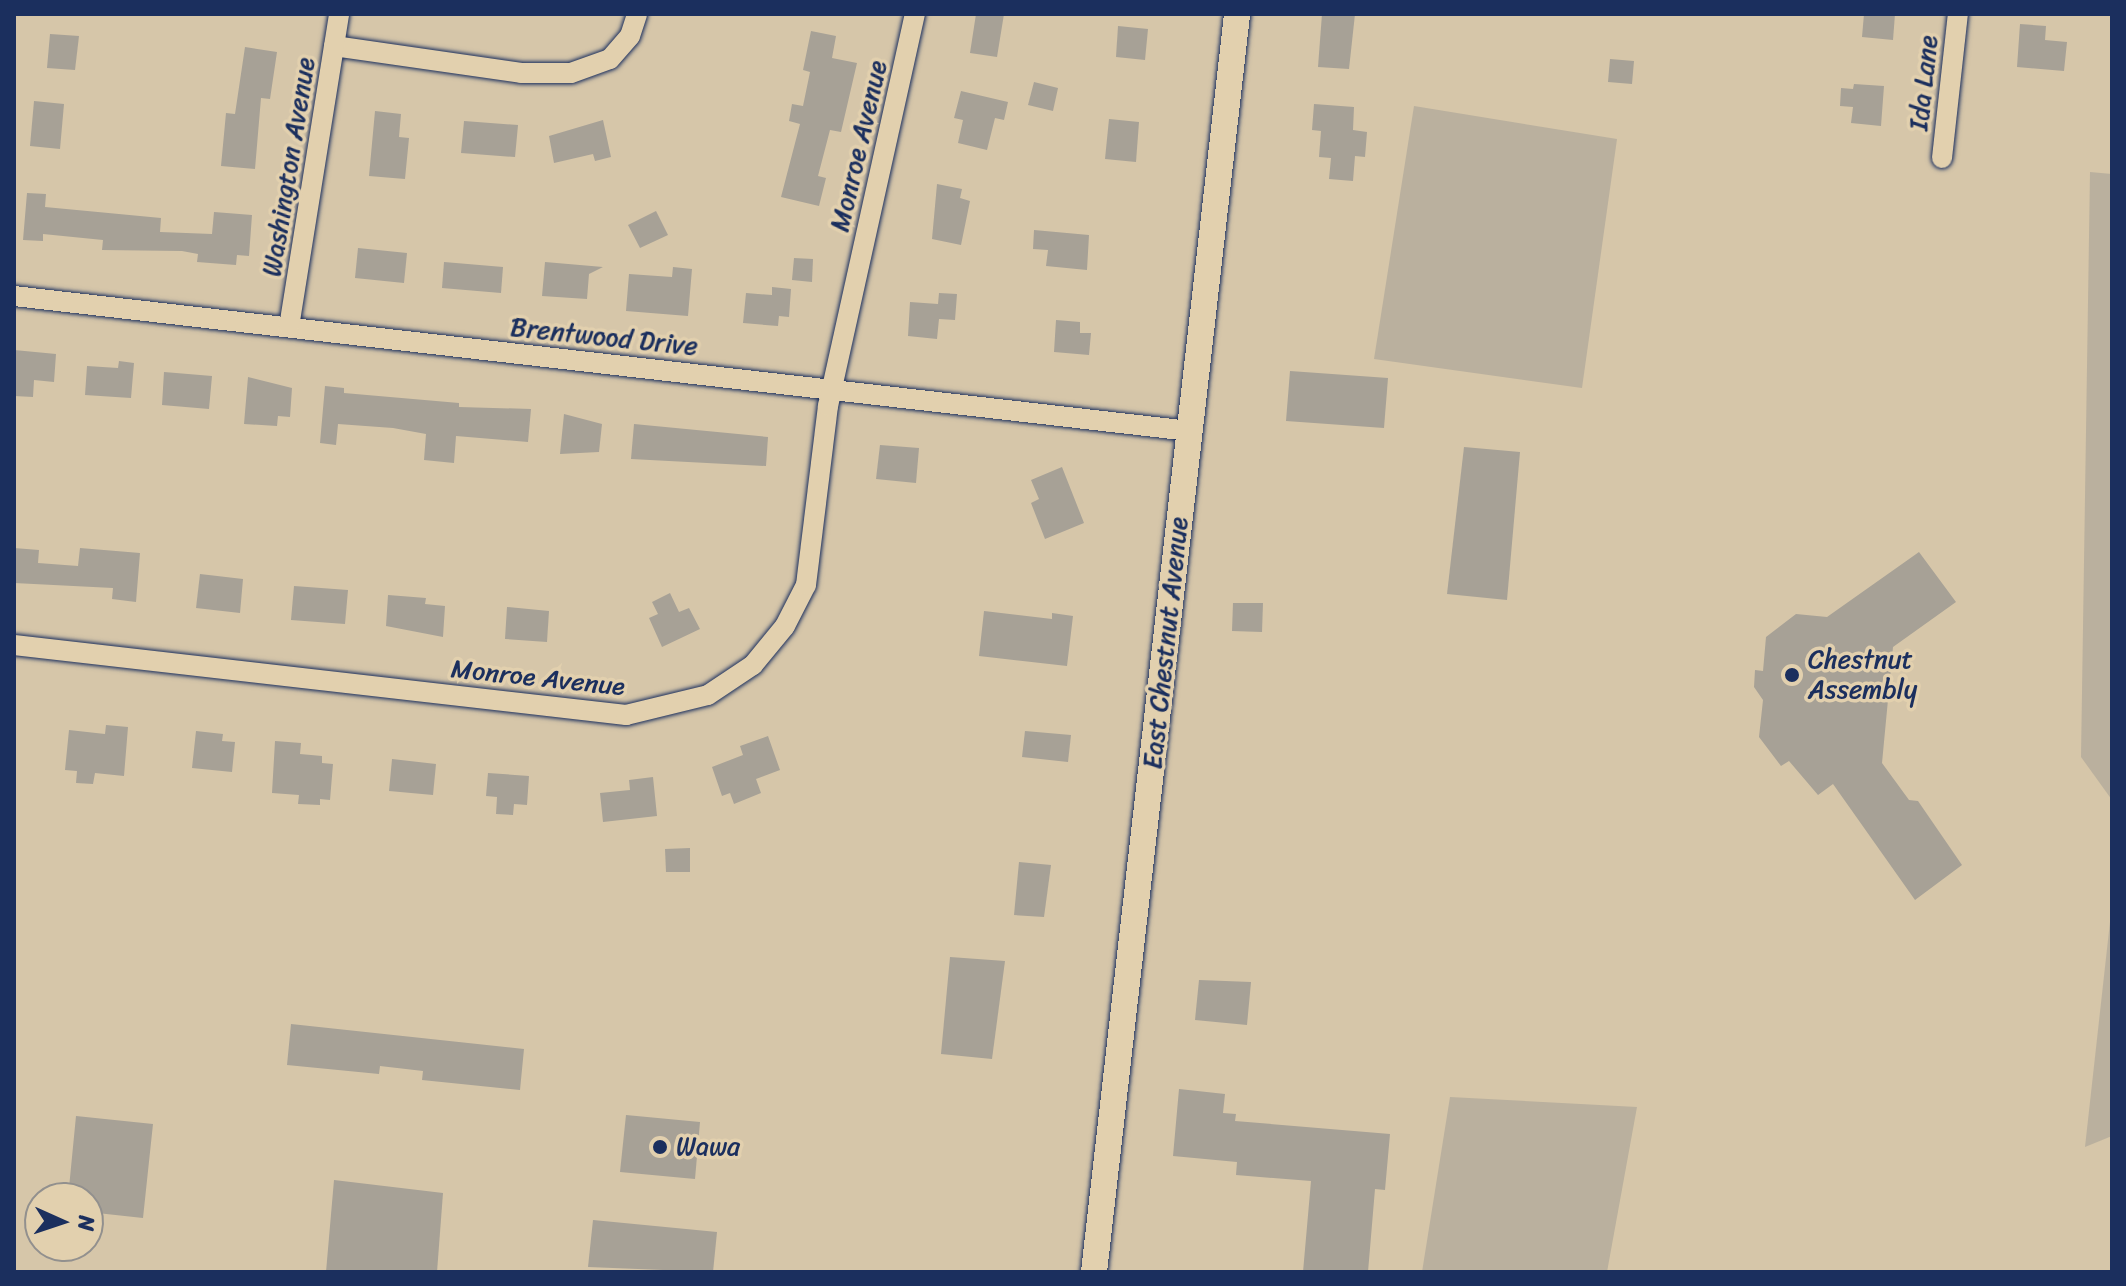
<!DOCTYPE html>
<style>
body{margin:0}
#map{position:relative;width:2126px;height:1286px;overflow:hidden;background:#d6c6a9;font-family:Sriracha,sans-serif}
div>[style]{position:absolute}
.green>*{inset:0;background:#bab09e}
.building>*{inset:0;background:#a7a196}
.roads{filter:drop-shadow(0 0 2px #1b2f5e) drop-shadow(0 0 2px #1b2f5e)}
.minor>*{height:20px;margin:-10px;padding:0 10px;transform-origin:10px;border-radius:10px;background:#e2d0ae}
.tertiary>*{height:26px;margin:-13px;padding:0 13px;transform-origin:13px;border-radius:13px;background:#e2d0ae}
.dots>*{width:22px;height:22px;translate:-50% -50%;box-sizing:border-box;border:4px solid #e2d0ae;border-radius:50%}
span{translate:-50% -50%;white-space:nowrap;text-align:center;line-height:1.15;-webkit-text-stroke:7px #e2d0ae;paint-order:stroke}
.street-label{font-size:26px;color:#1b2f5e}
.poi-label{font-size:26px;color:#1b2f5e}
.left{translate:0 -50%;text-align:left}
.frame{position:absolute;inset:0;border:16px solid #1b2f5e;pointer-events:none}
.north{position:absolute;left:24px;top:1182px;width:80px;height:80px;box-sizing:border-box;background:#e2d0ae;border:2px solid #92908e;border-radius:50%;rotate:93deg;font-size:22px;font-weight:700;line-height:32px;text-align:center;color:#1b2f5e}
.north::after{content:'';display:block;margin:auto;width:28px;height:36px;background:#1b2f5e;clip-path:polygon(50% 0,100% 100%,50% 72%,0 100%)}
</style>
<div id="map">
<div class="green">
<div style="clip-path:polygon(1414px 106px,1617px 139px,1582px 388px,1374px 359px)"></div>
<div style="clip-path:polygon(2090px 172px,2112px 174px,2112px 800px,2081px 757px)"></div>
<div style="clip-path:polygon(2112px 904px,2112px 1136px,2085px 1147px)"></div>
<div style="clip-path:polygon(1450px 1097px,1637px 1107px,1607px 1272px,1422px 1272px)"></div>
</div>
<div class="building">
<div style="clip-path:polygon(976px 14px,1004px 14px,997px 57px,970px 53px)"></div>
<div style="clip-path:polygon(1322px 14px,1355px 14px,1349px 69px,1318px 67px)"></div>
<div style="clip-path:polygon(1864px 14px,1895px 14px,1893px 40px,1862px 37px)"></div>
<div style="clip-path:polygon(2020px 24px,2046px 26px,2045px 40px,2067px 42px,2064px 71px,2017px 67px)"></div>
<div style="clip-path:polygon(1118px 26px,1148px 29px,1145px 60px,1116px 57px)"></div>
<div style="clip-path:polygon(811px 31px,836px 36px,832px 58px,857px 63px,841px 132px,830px 130px,818px 176px,826px 178px,819px 206px,781px 197px,800px 124px,789px 121px,792px 104px,803px 106px,810px 72px,803px 70px)"></div>
<div style="clip-path:polygon(50px 34px,79px 36px,75px 70px,47px 68px)"></div>
<div style="clip-path:polygon(245px 47px,277px 52px,270px 99px,261px 98px,255px 169px,221px 166px,226px 113px,235px 114px)"></div>
<div style="clip-path:polygon(1610px 59px,1634px 61px,1632px 84px,1608px 82px)"></div>
<div style="clip-path:polygon(1034px 82px,1058px 88px,1053px 111px,1028px 105px)"></div>
<div style="clip-path:polygon(1854px 84px,1884px 86px,1881px 126px,1851px 123px,1853px 107px,1840px 106px,1841px 88px,1853px 89px)"></div>
<div style="clip-path:polygon(961px 91px,1008px 102px,1004px 120px,995px 118px,987px 150px,958px 143px,963px 120px,954px 118px)"></div>
<div style="clip-path:polygon(34px 101px,64px 104px,60px 149px,30px 146px)"></div>
<div style="clip-path:polygon(1314px 104px,1354px 107px,1353px 130px,1367px 132px,1365px 157px,1355px 156px,1353px 181px,1329px 179px,1331px 158px,1319px 157px,1321px 131px,1312px 130px)"></div>
<div style="clip-path:polygon(375px 111px,401px 114px,399px 137px,409px 138px,405px 179px,369px 176px)"></div>
<div style="clip-path:polygon(1109px 119px,1139px 122px,1136px 162px,1105px 159px)"></div>
<div style="clip-path:polygon(603px 120px,611px 157px,595px 161px,593px 154px,554px 163px,549px 136px)"></div>
<div style="clip-path:polygon(464px 121px,518px 125px,515px 157px,461px 153px)"></div>
<div style="clip-path:polygon(937px 184px,962px 189px,960px 198px,970px 201px,961px 245px,932px 239px)"></div>
<div style="clip-path:polygon(27px 193px,46px 194px,45px 207px,161px 218px,160px 232px,212px 234px,214px 212px,252px 215px,249px 256px,237px 255px,236px 265px,197px 262px,198px 254px,182px 251px,102px 250px,103px 240px,43px 234px,43px 241px,23px 240px)"></div>
<div style="clip-path:polygon(656px 211px,668px 235px,640px 248px,628px 225px)"></div>
<div style="clip-path:polygon(1034px 230px,1089px 235px,1087px 270px,1046px 266px,1048px 250px,1033px 249px)"></div>
<div style="clip-path:polygon(358px 248px,407px 253px,404px 283px,355px 278px)"></div>
<div style="clip-path:polygon(794px 258px,813px 259px,812px 282px,792px 280px)"></div>
<div style="clip-path:polygon(444px 262px,503px 267px,501px 293px,442px 288px)"></div>
<div style="clip-path:polygon(545px 262px,603px 267px,589px 274px,587px 299px,542px 296px)"></div>
<div style="clip-path:polygon(673px 267px,692px 269px,688px 316px,626px 311px,629px 274px,672px 277px)"></div>
<div style="clip-path:polygon(772px 287px,791px 289px,789px 317px,779px 316px,778px 326px,743px 323px,746px 293px,772px 295px)"></div>
<div style="clip-path:polygon(939px 293px,957px 294px,955px 320px,939px 319px,937px 339px,908px 336px,910px 302px,938px 304px)"></div>
<div style="clip-path:polygon(1056px 320px,1080px 322px,1080px 333px,1091px 333px,1089px 355px,1054px 352px)"></div>
<div style="clip-path:polygon(14px 350px,56px 354px,54px 382px,34px 380px,33px 397px,14px 396px)"></div>
<div style="clip-path:polygon(119px 361px,134px 363px,131px 398px,85px 395px,87px 366px,118px 368px)"></div>
<div style="clip-path:polygon(1290px 371px,1388px 378px,1384px 428px,1286px 421px)"></div>
<div style="clip-path:polygon(164px 372px,212px 376px,209px 409px,162px 405px)"></div>
<div style="clip-path:polygon(248px 377px,292px 388px,290px 417px,278px 416px,277px 426px,244px 424px)"></div>
<div style="clip-path:polygon(325px 386px,344px 388px,344px 393px,459px 403px,459px 407px,531px 409px,528px 442px,456px 436px,454px 463px,424px 460px,426px 434px,393px 428px,338px 424px,336px 445px,320px 443px)"></div>
<div style="clip-path:polygon(564px 414px,602px 424px,599px 452px,560px 454px)"></div>
<div style="clip-path:polygon(634px 424px,768px 437px,766px 466px,631px 459px)"></div>
<div style="clip-path:polygon(880px 445px,919px 448px,916px 483px,876px 479px)"></div>
<div style="clip-path:polygon(1464px 447px,1520px 452px,1507px 600px,1447px 594px)"></div>
<div style="clip-path:polygon(1062px 467px,1084px 523px,1045px 539px,1031px 503px,1039px 499px,1031px 480px)"></div>
<div style="clip-path:polygon(14px 548px,39px 550px,38px 563px,78px 566px,80px 548px,140px 553px,136px 602px,112px 599px,113px 588px,14px 583px)"></div>
<div style="clip-path:polygon(1919px 552px,1956px 602px,1893px 647px,1882px 763px,1909px 800px,1918px 801px,1962px 865px,1915px 900px,1833px 784px,1818px 795px,1789px 761px,1781px 766px,1759px 737px,1763px 700px,1754px 687px,1755px 670px,1763px 671px,1766px 637px,1796px 614px,1827px 617px)"></div>
<div style="clip-path:polygon(200px 574px,243px 579px,240px 613px,196px 608px)"></div>
<div style="clip-path:polygon(294px 586px,348px 590px,345px 624px,291px 620px)"></div>
<div style="clip-path:polygon(670px 593px,679px 612px,689px 608px,700px 629px,662px 647px,649px 618px,658px 614px,652px 602px)"></div>
<div style="clip-path:polygon(388px 595px,426px 598px,425px 604px,445px 606px,443px 637px,386px 626px)"></div>
<div style="clip-path:polygon(1233px 603px,1263px 603px,1262px 632px,1232px 631px)"></div>
<div style="clip-path:polygon(507px 607px,549px 611px,547px 642px,505px 639px)"></div>
<div style="clip-path:polygon(984px 611px,1052px 619px,1052px 613px,1073px 616px,1067px 666px,979px 656px)"></div>
<div style="clip-path:polygon(106px 725px,128px 727px,124px 776px,95px 773px,93px 784px,76px 783px,77px 771px,65px 770px,69px 730px,105px 734px)"></div>
<div style="clip-path:polygon(196px 731px,223px 734px,222px 741px,235px 742px,232px 772px,192px 768px)"></div>
<div style="clip-path:polygon(1025px 731px,1071px 735px,1068px 762px,1022px 757px)"></div>
<div style="clip-path:polygon(768px 736px,780px 770px,756px 779px,761px 793px,734px 804px,730px 793px,722px 796px,712px 767px,743px 755px,740px 746px)"></div>
<div style="clip-path:polygon(275px 741px,301px 743px,300px 754px,322px 756px,322px 763px,333px 764px,330px 800px,320px 799px,320px 805px,298px 804px,299px 795px,272px 793px)"></div>
<div style="clip-path:polygon(392px 759px,436px 764px,433px 795px,389px 791px)"></div>
<div style="clip-path:polygon(488px 773px,529px 776px,527px 805px,514px 804px,513px 815px,496px 814px,497px 797px,486px 796px)"></div>
<div style="clip-path:polygon(653px 777px,657px 816px,603px 822px,600px 793px,630px 790px,629px 780px)"></div>
<div style="clip-path:polygon(690px 848px,690px 872px,666px 872px,665px 849px)"></div>
<div style="clip-path:polygon(1019px 862px,1051px 865px,1044px 917px,1014px 915px)"></div>
<div style="clip-path:polygon(950px 957px,1005px 961px,992px 1059px,941px 1054px)"></div>
<div style="clip-path:polygon(1199px 980px,1251px 982px,1247px 1025px,1195px 1020px)"></div>
<div style="clip-path:polygon(291px 1024px,524px 1049px,520px 1090px,422px 1080px,423px 1071px,380px 1066px,379px 1074px,287px 1065px)"></div>
<div style="clip-path:polygon(1179px 1089px,1225px 1094px,1223px 1113px,1236px 1114px,1235px 1121px,1390px 1134px,1385px 1190px,1375px 1189px,1368px 1272px,1303px 1272px,1311px 1181px,1236px 1175px,1237px 1162px,1173px 1156px)"></div>
<div style="clip-path:polygon(626px 1115px,700px 1122px,695px 1179px,620px 1172px)"></div>
<div style="clip-path:polygon(76px 1116px,153px 1124px,143px 1218px,88px 1212px,88px 1198px,68px 1198px)"></div>
<div style="clip-path:polygon(334px 1180px,443px 1193px,437px 1272px,326px 1272px)"></div>
<div style="clip-path:polygon(593px 1220px,717px 1232px,713px 1272px,588px 1267px)"></div>
</div>
<div class="roads">
<div class="minor">
<div style="left:334px;top:46px;width:189px;rotate:8.2deg"></div>
<div style="left:521px;top:73px;width:50px"></div>
<div style="left:571px;top:73px;width:41px;rotate:-19.7deg"></div>
<div style="left:610px;top:59px;width:30px;rotate:-49deg"></div>
<div style="left:630px;top:36px;width:23px;rotate:-72deg"></div>
<div style="left:1942px;top:158px;width:145px;rotate:-83.7deg"></div>
<div style="left:14px;top:296px;width:1183px;rotate:6.55deg"></div>
<div style="left:289px;top:327px;width:317px;rotate:-80.9deg"></div>
<div style="left:14px;top:645px;width:616px;rotate:6.53deg"></div>
<div style="left:626px;top:715px;width:84px;rotate:-13.7deg"></div>
<div style="left:708px;top:695px;width:54px;rotate:-33.7deg"></div>
<div style="left:753px;top:665px;width:50px;rotate:-50.6deg"></div>
<div style="left:785px;top:626px;width:46px;rotate:-62.9deg"></div>
<div style="left:806px;top:585px;width:180px;rotate:-83deg"></div>
<div style="left:828px;top:406px;width:402px;rotate:-77.5deg"></div>
</div>
<div class="tertiary">
<div style="left:1094px;top:1272px;width:1266px;rotate:-83.51deg"></div>
</div>
</div>
<div class="dots">
<div style="left:1792px;top:675px;background:#1b2f5e"></div>
<div style="left:660px;top:1147px;background:#1b2f5e"></div>
</div>
<div class="street-label">
<span style="left:1924px;top:83px;rotate:-84deg">Ida Lane</span>
<span style="left:859px;top:146px;rotate:-77deg">Monroe Avenue</span>
<span style="left:289px;top:167px;rotate:-81deg">Washington Avenue</span>
<span style="left:604px;top:337px;rotate:6deg">Brentwood Drive</span>
<span style="left:1166px;top:643px;rotate:-84deg">East Chestnut Avenue</span>
<span style="left:538px;top:678px;rotate:6deg">Monroe Avenue</span>
</div>
<div class="poi-label">
<span class="left" style="left:1808px;top:675px">Chestnut<br>Assembly</span>
<span class="left" style="left:676px;top:1147px">Wawa</span>
</div>
<div class="frame"></div>
<div class="north">N</div>
</div>
